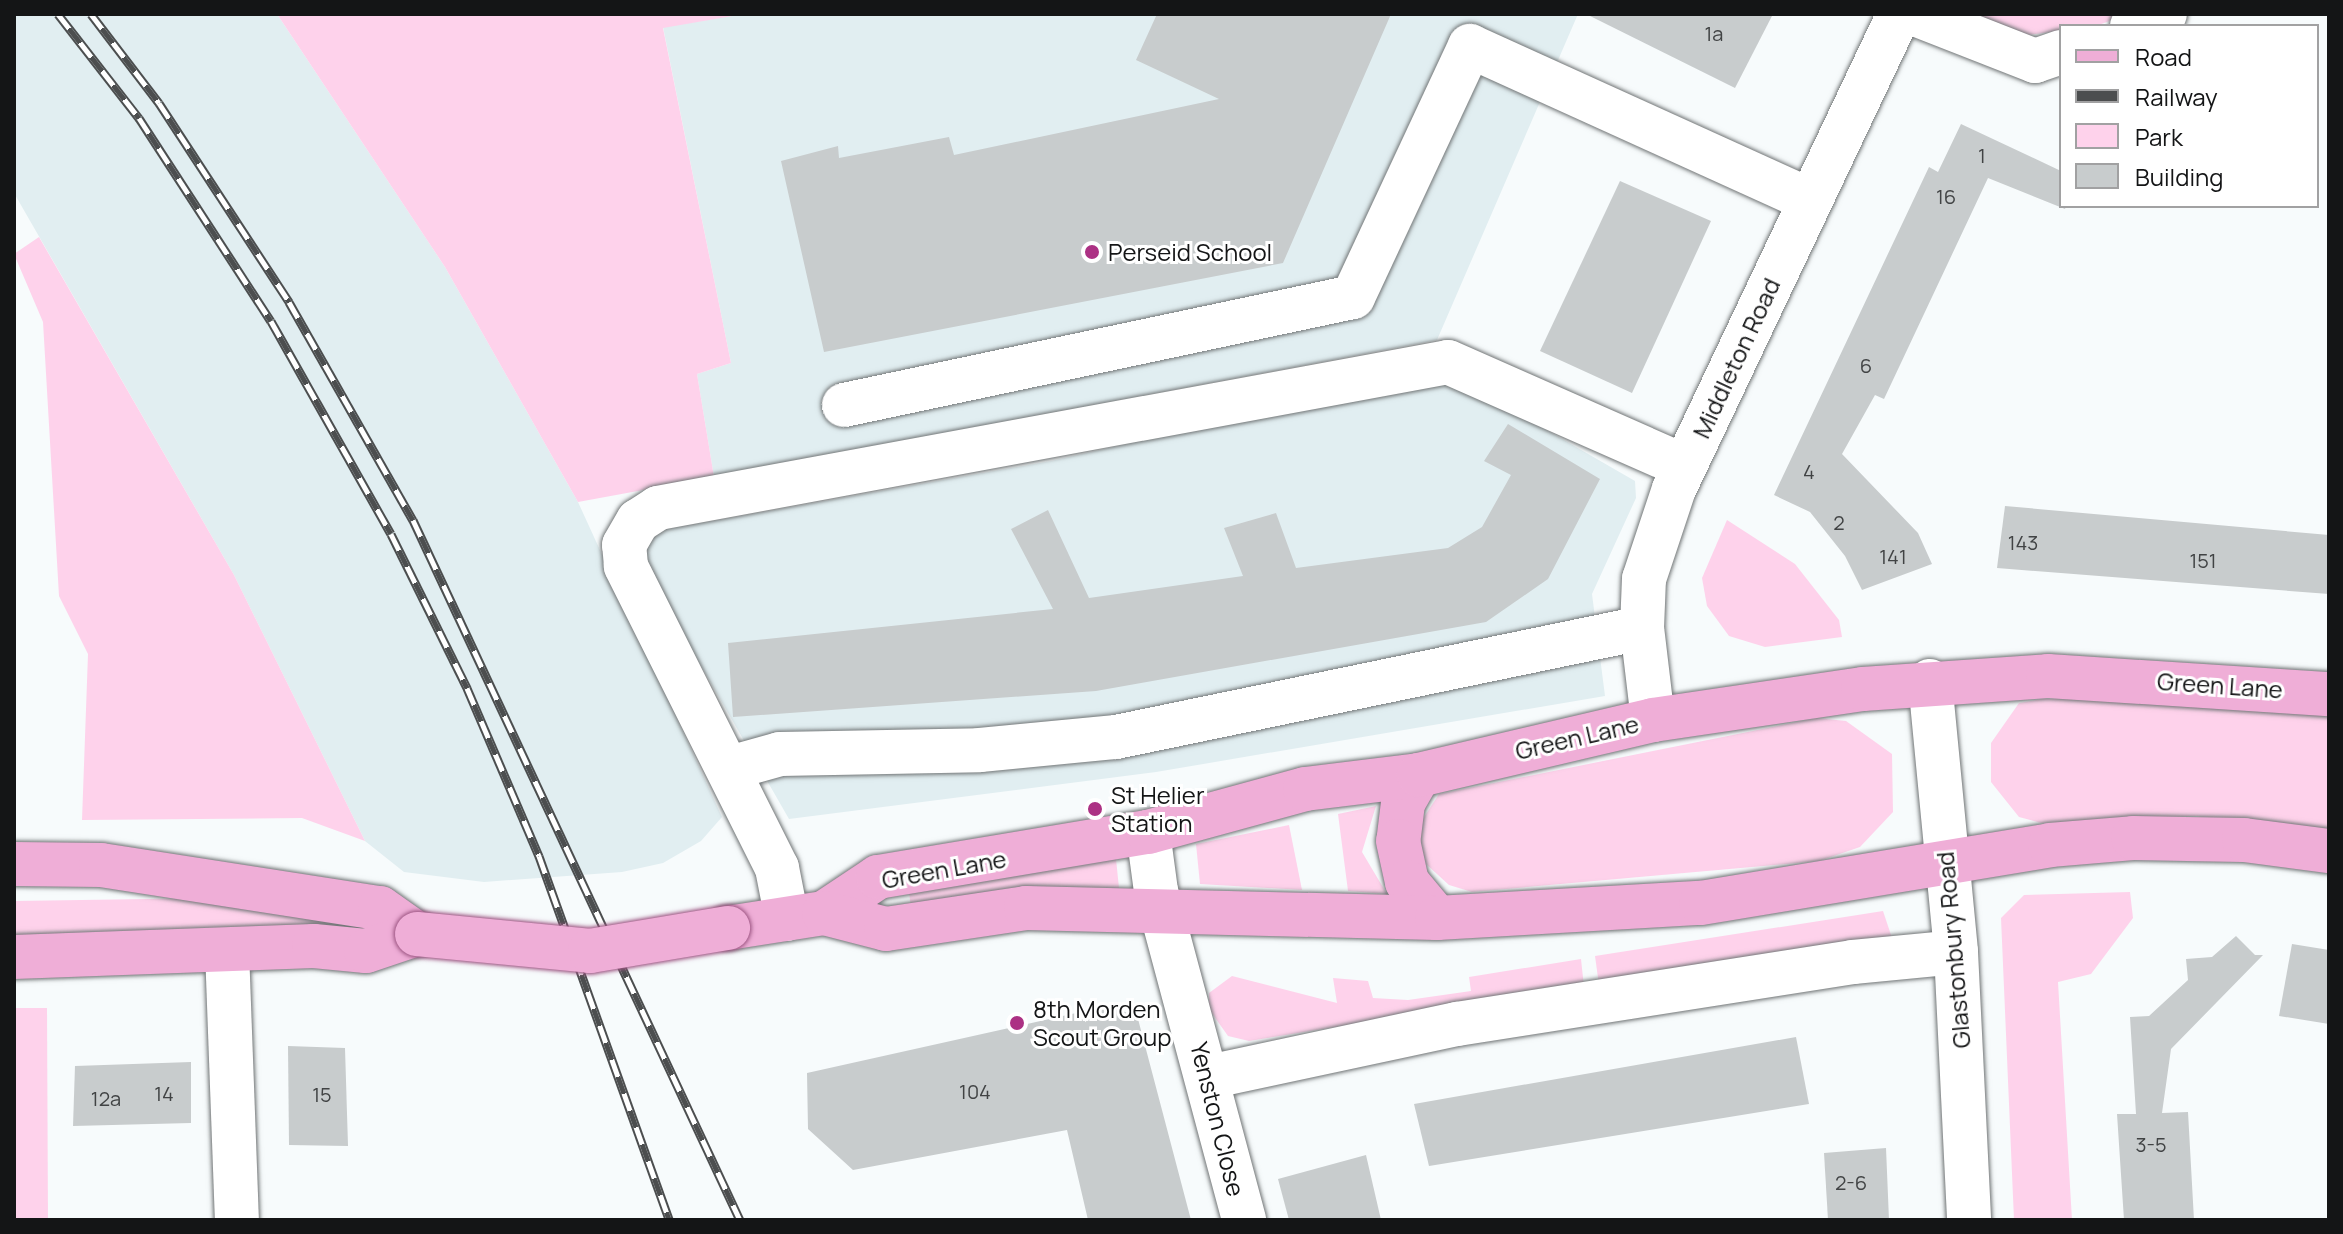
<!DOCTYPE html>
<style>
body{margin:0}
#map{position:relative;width:2343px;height:1234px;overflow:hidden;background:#f7fbfc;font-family:Manrope,sans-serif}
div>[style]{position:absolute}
.built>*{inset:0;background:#e1eef1}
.green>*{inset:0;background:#fed2eb}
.building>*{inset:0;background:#c8cccd}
.roads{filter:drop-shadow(0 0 2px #717576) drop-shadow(0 0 2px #717576)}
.minor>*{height:44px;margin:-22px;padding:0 22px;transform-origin:22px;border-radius:22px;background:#fff}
.major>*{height:44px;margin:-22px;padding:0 22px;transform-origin:22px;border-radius:22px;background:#efaed7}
.rail>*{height:9px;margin-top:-4.5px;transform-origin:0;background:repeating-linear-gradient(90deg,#fff 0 18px,#4c4e4f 0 36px);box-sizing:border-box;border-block:2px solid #4c4e4f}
.bridges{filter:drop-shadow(0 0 2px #9c5582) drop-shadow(0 0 2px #9c5582)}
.major-bridge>*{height:44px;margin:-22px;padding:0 22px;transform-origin:22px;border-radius:22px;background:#efaed7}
.dots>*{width:22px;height:22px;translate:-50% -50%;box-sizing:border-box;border:4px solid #fff;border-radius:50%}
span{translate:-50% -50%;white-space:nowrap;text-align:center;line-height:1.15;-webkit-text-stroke:6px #fff;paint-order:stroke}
.number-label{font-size:20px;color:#414344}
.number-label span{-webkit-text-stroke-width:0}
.poi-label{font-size:24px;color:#141516}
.left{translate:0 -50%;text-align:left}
.street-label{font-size:24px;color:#141516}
.frame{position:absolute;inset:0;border:16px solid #141516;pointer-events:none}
.legend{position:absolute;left:2059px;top:24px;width:260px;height:184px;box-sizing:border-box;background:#fff;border:2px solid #a1a1a2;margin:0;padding:10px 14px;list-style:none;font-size:24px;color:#141516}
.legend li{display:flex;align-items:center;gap:16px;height:40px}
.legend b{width:40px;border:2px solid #a1a1a2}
</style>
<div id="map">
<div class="built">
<div style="clip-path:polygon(14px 14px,277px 14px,445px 267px,578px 502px,722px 817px,701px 841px,663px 863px,622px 872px,484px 882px,404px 872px,365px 841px,234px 575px,14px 193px)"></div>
<div style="clip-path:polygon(744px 14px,1578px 14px,1437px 340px,714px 477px,697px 374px,731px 363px,663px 27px)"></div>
<div style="clip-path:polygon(1446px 372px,1635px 481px,1636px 498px,1592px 594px,1605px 696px,1156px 772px,789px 819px,642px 563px,650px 532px,1051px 461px)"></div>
</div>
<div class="green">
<div style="clip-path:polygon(277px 14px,744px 14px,663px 28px,731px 363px,697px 374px,714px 477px,578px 502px,445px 267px)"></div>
<div style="clip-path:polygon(1966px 14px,2128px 14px,2096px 26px,2028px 35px)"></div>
<div style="clip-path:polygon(39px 237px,234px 575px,365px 841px,302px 818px,82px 820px,88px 654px,59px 596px,43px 322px,14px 254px)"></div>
<div style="clip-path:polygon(1727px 520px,1795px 564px,1839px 620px,1842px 637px,1765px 647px,1729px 636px,1707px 606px,1702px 578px)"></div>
<div style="clip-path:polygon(2042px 699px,2178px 700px,2329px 712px,2329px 834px,2196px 816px,2041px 823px,2019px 817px,1991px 782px,1991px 743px,2019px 703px)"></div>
<div style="clip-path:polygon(1817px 718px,1846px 721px,1892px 754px,1893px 812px,1860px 847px,1819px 861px,1472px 892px,1449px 885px,1426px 864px,1417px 828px,1439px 794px)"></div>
<div style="clip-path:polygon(1376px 806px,1362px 852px,1387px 894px,1348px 891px,1338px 814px)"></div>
<div style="clip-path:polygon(1289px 825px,1302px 890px,1200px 884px,1196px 844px)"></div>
<div style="clip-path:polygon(1116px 859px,1119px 888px,911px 907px,909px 893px)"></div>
<div style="clip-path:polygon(2130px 892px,2133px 918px,2091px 974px,2058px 982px,2072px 1220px,2014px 1220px,2001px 918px,2024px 895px)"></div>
<div style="clip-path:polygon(216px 898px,366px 921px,369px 930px,14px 936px,14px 901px)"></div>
<div style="clip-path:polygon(1883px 911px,1892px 938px,1599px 985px,1595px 956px)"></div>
<div style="clip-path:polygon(1581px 959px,1584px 987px,1249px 1041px,1228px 1036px,1209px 1009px,1209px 993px,1232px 976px,1337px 1003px,1333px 978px,1368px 981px,1373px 998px,1408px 1000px,1471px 991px,1469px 977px)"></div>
<div style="clip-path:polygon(14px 1008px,47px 1008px,48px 1220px,14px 1220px)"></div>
</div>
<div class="building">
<div style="clip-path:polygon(1157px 14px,1391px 14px,1283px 263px,824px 352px,781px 161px,838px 146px,839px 158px,949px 137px,954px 155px,1219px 99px,1136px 60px)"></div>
<div style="clip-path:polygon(1586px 14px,1773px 14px,1735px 88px)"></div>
<div style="clip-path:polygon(1961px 124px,2061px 171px,2061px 206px,2066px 206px,2065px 209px,1988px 178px,1884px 399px,1875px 395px,1842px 454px,1918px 533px,1932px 564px,1862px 590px,1845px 556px,1810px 512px,1774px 495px,1929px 167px,1938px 172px)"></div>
<div style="clip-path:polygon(1620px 181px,1711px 221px,1632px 393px,1540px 351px)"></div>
<div style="clip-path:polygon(1508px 424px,1600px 479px,1548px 579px,1486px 622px,1096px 691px,733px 717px,728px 643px,1053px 609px,1011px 529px,1048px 510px,1089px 598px,1243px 576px,1224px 528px,1276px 513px,1296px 568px,1448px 548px,1482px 527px,1511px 475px,1484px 461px)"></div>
<div style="clip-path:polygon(2005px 506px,2329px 535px,2329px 594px,1997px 568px)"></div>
<div style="clip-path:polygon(2236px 936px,2255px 955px,2263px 955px,2171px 1049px,2162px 1113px,2188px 1112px,2194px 1220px,2124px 1220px,2117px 1114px,2136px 1114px,2130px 1017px,2149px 1016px,2188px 980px,2186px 959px,2212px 957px)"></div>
<div style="clip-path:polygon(2292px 944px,2329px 950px,2329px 1024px,2279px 1016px)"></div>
<div style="clip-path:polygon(1112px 1005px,1138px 1019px,1191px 1220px,1088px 1220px,1067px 1130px,853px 1170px,808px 1129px,807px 1073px)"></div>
<div style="clip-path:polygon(1796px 1037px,1809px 1104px,1429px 1166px,1414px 1104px)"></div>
<div style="clip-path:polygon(288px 1046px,345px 1048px,348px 1146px,289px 1145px)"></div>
<div style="clip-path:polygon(191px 1062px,191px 1123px,73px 1126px,75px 1066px)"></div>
<div style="clip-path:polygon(1886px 1148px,1889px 1220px,1828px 1220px,1824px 1153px)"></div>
<div style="clip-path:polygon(1366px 1155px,1381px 1220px,1289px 1220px,1278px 1179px)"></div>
</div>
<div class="roads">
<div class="minor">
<div style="left:1915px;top:14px;width:129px;rotate:21.4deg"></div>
<div style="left:2035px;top:61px;width:28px;rotate:-19deg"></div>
<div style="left:2132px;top:26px;width:35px;rotate:-20deg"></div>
<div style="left:844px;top:405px;width:520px;rotate:-11.98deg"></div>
<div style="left:1353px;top:297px;width:277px;rotate:-65deg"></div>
<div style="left:1470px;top:46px;width:373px;rotate:24.4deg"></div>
<div style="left:1930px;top:681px;width:272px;rotate:84.5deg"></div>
<div style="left:1956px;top:952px;width:268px;rotate:87.2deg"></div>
<div style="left:1653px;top:720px;width:93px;rotate:-96.8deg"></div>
<div style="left:1642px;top:628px;width:49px;rotate:-87.7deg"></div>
<div style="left:1644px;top:579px;width:95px;rotate:-71.6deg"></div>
<div style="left:1674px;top:489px;width:526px;rotate:-64.65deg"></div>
<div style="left:730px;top:768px;width:52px;rotate:-15.6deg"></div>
<div style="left:780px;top:754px;width:200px;rotate:-1.1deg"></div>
<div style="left:980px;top:750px;width:137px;rotate:-5.5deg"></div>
<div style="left:1116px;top:737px;width:537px;rotate:-11.71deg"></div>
<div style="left:1148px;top:832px;width:60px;rotate:82.3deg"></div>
<div style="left:1156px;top:891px;width:341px;rotate:75deg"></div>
<div style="left:787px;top:919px;width:52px;rotate:-101.1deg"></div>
<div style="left:777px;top:868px;width:338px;rotate:-116.6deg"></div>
<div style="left:626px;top:566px;width:21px;rotate:-95deg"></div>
<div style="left:624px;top:545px;width:28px;rotate:-60deg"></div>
<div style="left:638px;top:521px;width:24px;rotate:-33deg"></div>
<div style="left:658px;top:508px;width:803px;rotate:-10.47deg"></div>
<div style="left:1448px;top:362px;width:258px;rotate:23.8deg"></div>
<div style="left:227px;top:950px;width:270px;rotate:87.9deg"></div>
<div style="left:1209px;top:1077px;width:254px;rotate:-12.1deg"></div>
<div style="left:1457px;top:1024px;width:401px;rotate:-8.9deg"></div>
<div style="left:1853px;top:962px;width:103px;rotate:-5.5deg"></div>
</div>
<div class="major">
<div style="left:1419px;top:775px;width:32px;rotate:120deg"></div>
<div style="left:1403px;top:803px;width:38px;rotate:97deg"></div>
<div style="left:1398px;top:841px;width:42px;rotate:77.6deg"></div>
<div style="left:1407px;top:882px;width:47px;rotate:50.2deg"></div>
<div style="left:14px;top:864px;width:87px;rotate:0.7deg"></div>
<div style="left:101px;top:865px;width:282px;rotate:8.8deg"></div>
<div style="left:380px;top:908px;width:45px;rotate:35.1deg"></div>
<div style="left:824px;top:913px;width:65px;rotate:-33.7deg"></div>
<div style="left:878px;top:877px;width:274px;rotate:-9.5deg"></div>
<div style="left:1148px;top:832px;width:163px;rotate:-15.3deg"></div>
<div style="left:1305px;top:789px;width:115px;rotate:-7deg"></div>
<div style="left:1419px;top:775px;width:240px;rotate:-13.2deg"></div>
<div style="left:1653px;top:720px;width:212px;rotate:-8.4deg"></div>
<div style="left:1863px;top:689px;width:185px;rotate:-4deg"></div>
<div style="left:2048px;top:676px;width:282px;rotate:3.7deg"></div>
<div style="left:728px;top:928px;width:97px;rotate:-8.9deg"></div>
<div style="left:824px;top:913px;width:64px;rotate:14.5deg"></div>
<div style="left:886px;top:929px;width:142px;rotate:-8.5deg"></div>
<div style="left:1026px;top:908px;width:411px;rotate:1.4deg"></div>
<div style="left:1437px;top:918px;width:264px;rotate:-3.3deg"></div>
<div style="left:1701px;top:903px;width:354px;rotate:-9.4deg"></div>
<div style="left:2050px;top:845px;width:83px;rotate:-4.8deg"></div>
<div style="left:2133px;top:838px;width:111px;rotate:1deg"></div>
<div style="left:2244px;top:840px;width:86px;rotate:7.4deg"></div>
<div style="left:14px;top:957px;width:300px;rotate:-2.1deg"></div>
<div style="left:314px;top:946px;width:52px;rotate:5.5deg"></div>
<div style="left:366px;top:951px;width:54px;rotate:-18.4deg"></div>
</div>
</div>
<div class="rail">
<div style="left:58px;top:14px;width:132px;rotate:52.1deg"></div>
<div style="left:139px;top:118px;width:242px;rotate:57deg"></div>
<div style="left:271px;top:321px;width:244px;rotate:60.6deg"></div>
<div style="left:391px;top:534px;width:172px;rotate:63.7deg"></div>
<div style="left:467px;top:688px;width:183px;rotate:66.8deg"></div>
<div style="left:539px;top:856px;width:387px;rotate:70.3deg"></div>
<div style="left:91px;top:14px;width:112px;rotate:52.6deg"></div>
<div style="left:159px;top:103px;width:238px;rotate:56.8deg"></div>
<div style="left:289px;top:302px;width:251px;rotate:60.4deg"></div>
<div style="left:413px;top:520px;width:773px;rotate:64.96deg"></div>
</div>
<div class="bridges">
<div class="major-bridge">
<div style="left:417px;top:934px;width:174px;rotate:5.6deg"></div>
<div style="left:590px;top:951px;width:140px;rotate:-9.5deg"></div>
</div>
</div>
<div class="dots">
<div style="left:1092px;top:252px;background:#ac3184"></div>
<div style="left:1095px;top:809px;background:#ac3184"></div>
<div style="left:1017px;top:1023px;background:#ac3184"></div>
</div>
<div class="number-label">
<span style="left:1714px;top:33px">1a</span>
<span style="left:1982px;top:155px">1</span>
<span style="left:1946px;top:196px">16</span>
<span style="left:1866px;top:365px">6</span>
<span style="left:1809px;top:471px">4</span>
<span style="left:1839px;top:522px">2</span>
<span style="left:2023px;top:542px">143</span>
<span style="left:1893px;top:556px">141</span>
<span style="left:2203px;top:560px">151</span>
<span style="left:975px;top:1091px">104</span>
<span style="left:164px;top:1093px">14</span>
<span style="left:322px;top:1094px">15</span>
<span style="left:106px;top:1098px">12a</span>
<span style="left:2151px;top:1144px">3-5</span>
<span style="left:1851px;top:1182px">2-6</span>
</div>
<div class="poi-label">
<span class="left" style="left:1108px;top:252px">Perseid School</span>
<span class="left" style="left:1111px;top:809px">St Helier<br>Station</span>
<span class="left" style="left:1033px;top:1023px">8th Morden<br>Scout Group</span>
</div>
<div class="street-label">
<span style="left:1736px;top:358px;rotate:-65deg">Middleton Road</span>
<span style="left:2220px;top:685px;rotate:4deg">Green Lane</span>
<span style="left:1577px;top:737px;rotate:-13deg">Green Lane</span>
<span style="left:944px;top:869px;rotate:-10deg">Green Lane</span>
<span style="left:1953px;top:950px;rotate:-95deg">Glastonbury Road</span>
<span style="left:1218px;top:1119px;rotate:76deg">Yenston Close</span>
</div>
<div class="frame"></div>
<ul class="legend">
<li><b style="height:10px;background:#efaed7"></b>Road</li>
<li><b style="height:10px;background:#4c4e4f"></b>Railway</li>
<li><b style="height:22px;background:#fed2eb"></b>Park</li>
<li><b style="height:22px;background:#c8cccd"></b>Building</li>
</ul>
</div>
